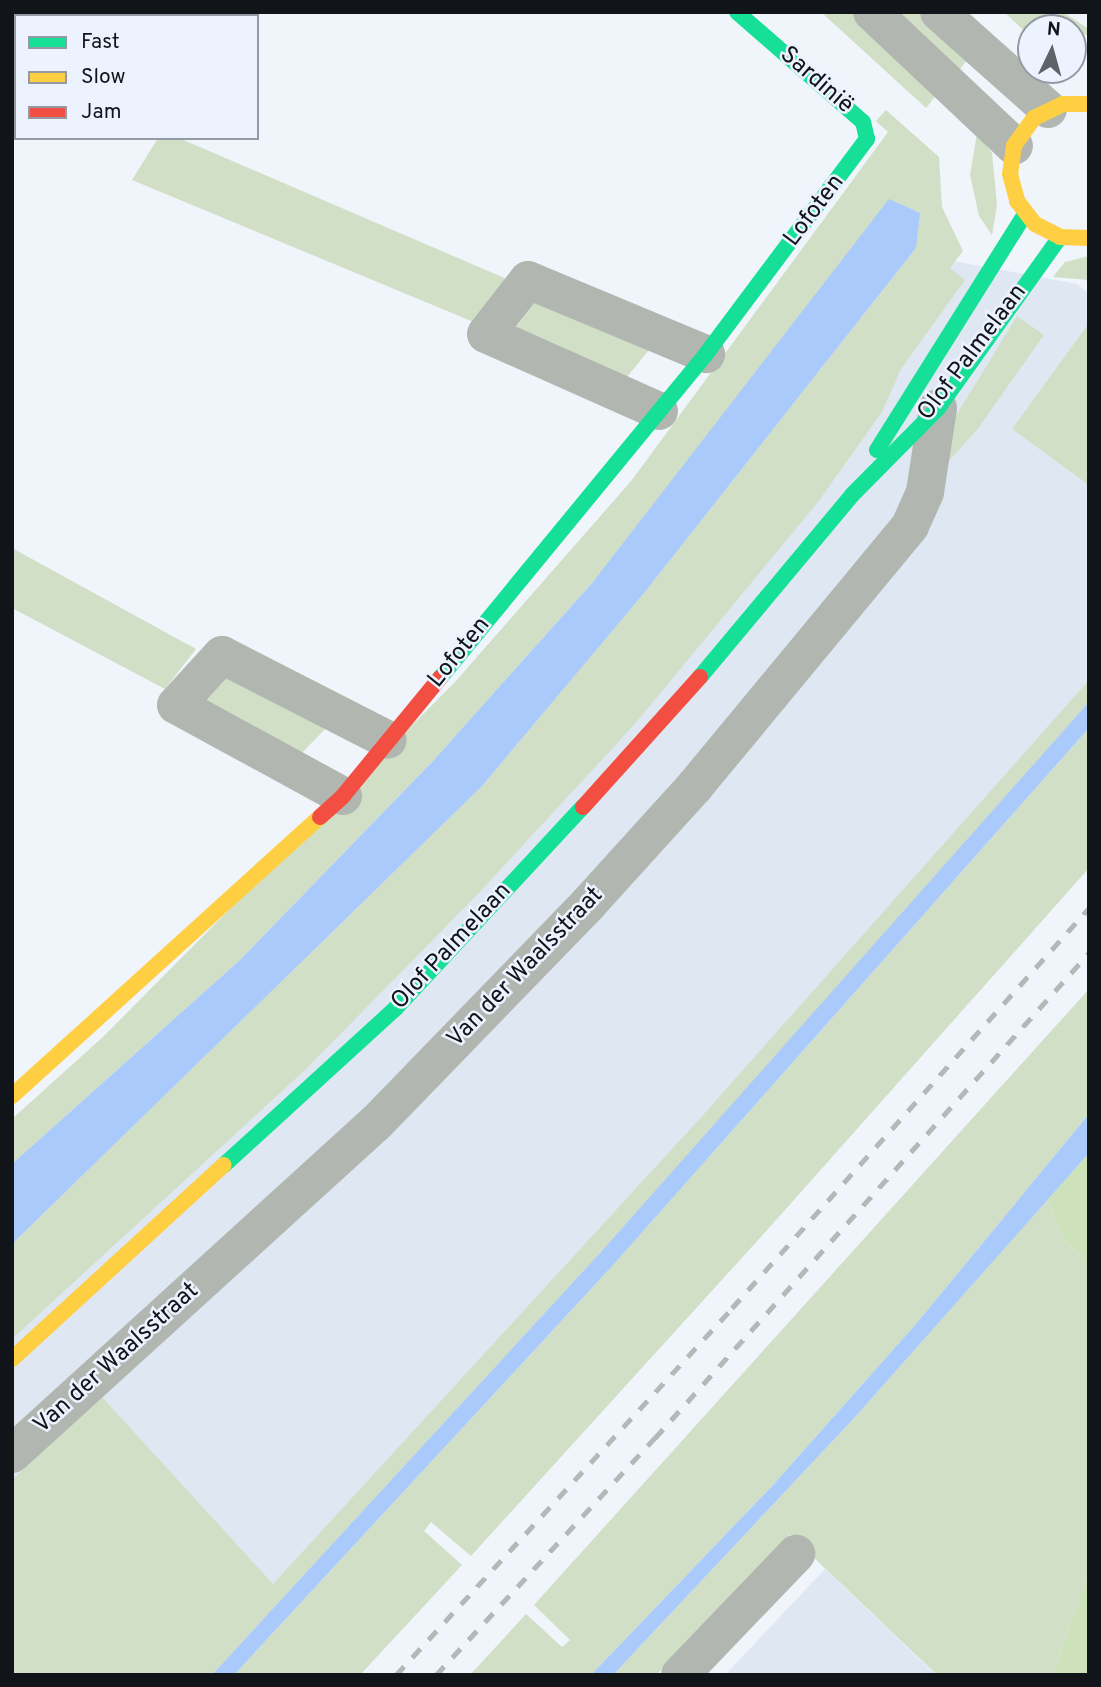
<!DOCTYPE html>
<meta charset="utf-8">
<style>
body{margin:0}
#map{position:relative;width:1101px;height:1687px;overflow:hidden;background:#f0f4fb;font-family:Overpass,sans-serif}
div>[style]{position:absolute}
.built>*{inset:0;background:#dfe7f3}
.green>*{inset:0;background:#d1dfc7}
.forest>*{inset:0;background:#cde2bb}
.water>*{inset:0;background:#aacafc}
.street>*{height:38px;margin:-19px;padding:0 19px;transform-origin:19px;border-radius:19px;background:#b1b7b0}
.fast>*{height:16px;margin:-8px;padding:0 8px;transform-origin:8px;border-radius:8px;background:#16e098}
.slow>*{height:16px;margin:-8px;padding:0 8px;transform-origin:8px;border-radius:8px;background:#ffcf43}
.jam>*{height:16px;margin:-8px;padding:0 8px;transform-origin:8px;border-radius:8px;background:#f24e42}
.rail>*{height:5px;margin-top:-2.5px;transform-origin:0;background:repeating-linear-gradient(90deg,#b4b8b8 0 12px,transparent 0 24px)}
span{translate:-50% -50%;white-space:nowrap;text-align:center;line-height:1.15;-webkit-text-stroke:5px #ecf3ff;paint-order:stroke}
.street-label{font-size:24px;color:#111419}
.frame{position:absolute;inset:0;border:14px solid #111419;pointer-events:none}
.legend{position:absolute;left:14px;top:14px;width:245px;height:126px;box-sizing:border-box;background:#ecf3ff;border:2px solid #949aa3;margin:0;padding:9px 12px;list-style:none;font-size:21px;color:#111419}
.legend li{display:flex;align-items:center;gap:14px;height:35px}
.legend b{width:35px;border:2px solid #949aa3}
.north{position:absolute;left:1017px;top:14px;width:70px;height:70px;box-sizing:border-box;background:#ecf3ff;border:2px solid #949aa3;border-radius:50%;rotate:5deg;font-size:19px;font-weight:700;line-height:28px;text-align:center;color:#111419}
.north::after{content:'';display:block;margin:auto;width:24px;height:32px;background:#5f6268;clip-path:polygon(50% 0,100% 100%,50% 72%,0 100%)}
</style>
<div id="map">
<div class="built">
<div style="clip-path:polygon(931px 257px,1077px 284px,1089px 294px,1089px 715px,222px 1675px,12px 1675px,12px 1203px)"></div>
<div style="clip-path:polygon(825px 1569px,936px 1675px,725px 1675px)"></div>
</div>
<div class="green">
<div style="clip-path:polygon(821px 12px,859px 12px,941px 89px,926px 108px)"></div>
<div style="clip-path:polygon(892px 12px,917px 12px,968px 59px,957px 73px)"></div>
<div style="clip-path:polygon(1004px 12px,1063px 12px,1089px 29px,1089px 35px,1073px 34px,1073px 28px,1031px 28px,1031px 37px)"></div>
<div style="clip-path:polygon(886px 110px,939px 157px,942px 207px,963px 251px,950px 268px,965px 280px,901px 369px,882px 412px,818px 502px,634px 725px,475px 897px,305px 1070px,12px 1339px,12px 1244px,482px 786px,644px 593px,916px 248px,593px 582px,433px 761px,240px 960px,12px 1164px,12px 1119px,105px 1035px,455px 682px,632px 480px,888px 132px,876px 121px)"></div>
<div style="clip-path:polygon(977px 133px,992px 153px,997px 205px,992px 235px,979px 216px,970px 175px)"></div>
<div style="clip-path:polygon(158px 138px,179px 138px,509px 280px,476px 323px,132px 180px)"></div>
<div style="clip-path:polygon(1089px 256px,1089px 280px,1053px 277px,1065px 262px)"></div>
<div style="clip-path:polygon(538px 297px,654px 344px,622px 383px,513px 332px)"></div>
<div style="clip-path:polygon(1017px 316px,1044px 335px,977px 430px,944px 466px,943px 437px)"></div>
<div style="clip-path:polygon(1089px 323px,1089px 485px,1012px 429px)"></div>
<div style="clip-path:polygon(12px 548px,196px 649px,165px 689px,12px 608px)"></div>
<div style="clip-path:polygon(224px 671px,328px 726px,295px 760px,201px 702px)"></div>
<div style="clip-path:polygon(1089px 680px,1089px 702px,937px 876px,600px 1253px,212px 1675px,12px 1675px,12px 1480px,101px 1396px,273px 1584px,704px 1114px)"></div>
<div style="clip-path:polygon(1089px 728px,1089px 868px,769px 1228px,471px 1556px,431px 1522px,424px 1531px,462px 1565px,360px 1675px,234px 1675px,614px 1264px)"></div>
<div style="clip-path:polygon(1089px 989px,1089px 1114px,916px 1324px,773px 1485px,591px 1675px,470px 1675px,526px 1614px,562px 1647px,570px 1640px,534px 1605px)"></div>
<div style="clip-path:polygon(1048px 1199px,1062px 1238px,1089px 1263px,1089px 1571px,1053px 1675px,937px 1675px,790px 1535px,656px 1675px,613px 1675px,856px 1416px)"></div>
</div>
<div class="forest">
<div style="clip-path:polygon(1089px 1153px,1089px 1263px,1062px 1238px,1048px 1199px)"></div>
<div style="clip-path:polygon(1089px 1571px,1089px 1675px,1053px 1675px)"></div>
</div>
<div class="water">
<div style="clip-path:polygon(889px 199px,920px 213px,916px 248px,644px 593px,482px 786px,12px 1244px,12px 1164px,240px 960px,433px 761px,593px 582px)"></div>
<div style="clip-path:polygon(1089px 702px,1089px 728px,614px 1264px,234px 1675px,212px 1675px,600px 1253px)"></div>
<div style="clip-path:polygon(1089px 1114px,1089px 1153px,856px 1416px,613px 1675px,591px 1675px,773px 1485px,916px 1324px)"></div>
</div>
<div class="street">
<div style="left:872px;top:12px;width:195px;rotate:43.3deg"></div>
<div style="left:939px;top:12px;width:146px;rotate:41.7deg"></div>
<div style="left:12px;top:19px;width:9px;rotate:-54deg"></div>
<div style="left:659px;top:411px;width:189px;rotate:-156deg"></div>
<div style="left:486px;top:334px;width:68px;rotate:-52.1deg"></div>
<div style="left:528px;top:280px;width:193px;rotate:22.6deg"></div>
<div style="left:343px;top:796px;width:190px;rotate:-151.4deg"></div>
<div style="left:176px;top:705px;width:68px;rotate:-47.4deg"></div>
<div style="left:222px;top:655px;width:186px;rotate:27.1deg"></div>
<div style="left:12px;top:1454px;width:492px;rotate:-42.3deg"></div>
<div style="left:376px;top:1123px;width:306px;rotate:-45.9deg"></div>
<div style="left:589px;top:903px;width:158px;rotate:-47.8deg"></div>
<div style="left:695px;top:786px;width:337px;rotate:-50.4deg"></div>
<div style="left:910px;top:526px;width:37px;rotate:-66deg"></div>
<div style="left:925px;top:492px;width:85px;rotate:-81.2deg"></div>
<div style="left:680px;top:1675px;width:168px;rotate:-46.2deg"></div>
</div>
<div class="fast">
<div style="left:877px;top:450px;width:279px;rotate:-57.9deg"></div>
<div style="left:700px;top:677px;width:237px;rotate:-50.1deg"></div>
<div style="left:852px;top:495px;width:122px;rotate:-45.3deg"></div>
<div style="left:938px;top:408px;width:210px;rotate:-54.5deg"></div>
<div style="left:440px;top:678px;width:419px;rotate:-50.6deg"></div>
<div style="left:706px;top:354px;width:269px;rotate:-53.2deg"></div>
<div style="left:867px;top:139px;width:17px;rotate:-103deg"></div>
<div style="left:863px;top:122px;width:167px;rotate:-138.9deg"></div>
<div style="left:224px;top:1165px;width:231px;rotate:-42.4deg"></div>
<div style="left:395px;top:1009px;width:276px;rotate:-47.1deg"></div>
</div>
<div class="slow">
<div style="left:1089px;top:104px;width:26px;rotate:180deg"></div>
<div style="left:1063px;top:104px;width:32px;rotate:154deg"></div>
<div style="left:1034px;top:118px;width:34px;rotate:126deg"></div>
<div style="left:1014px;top:146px;width:28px;rotate:98deg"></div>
<div style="left:1010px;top:174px;width:28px;rotate:75deg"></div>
<div style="left:1017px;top:201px;width:29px;rotate:52deg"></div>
<div style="left:1035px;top:224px;width:28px;rotate:27deg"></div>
<div style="left:1060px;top:237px;width:29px;rotate:2deg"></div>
<div style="left:12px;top:1096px;width:416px;rotate:-42.2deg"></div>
<div style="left:12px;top:1359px;width:287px;rotate:-42.5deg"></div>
</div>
<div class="jam">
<div style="left:583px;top:807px;width:175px;rotate:-48deg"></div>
<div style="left:320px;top:817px;width:31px;rotate:-42deg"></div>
<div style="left:343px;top:796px;width:153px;rotate:-50.6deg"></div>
</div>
<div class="rail">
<div style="left:396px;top:1675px;width:498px;rotate:-47.5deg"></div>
<div style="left:732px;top:1308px;width:536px;rotate:-48.25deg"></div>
<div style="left:436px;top:1675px;width:323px;rotate:-47.3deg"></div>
<div style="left:655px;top:1438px;width:651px;rotate:-48.18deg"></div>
</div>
<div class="street-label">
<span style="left:816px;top:81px;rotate:41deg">Sardinië</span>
<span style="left:815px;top:211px;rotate:-53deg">Lofoten</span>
<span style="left:973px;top:353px;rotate:-53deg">Olof Palmelaan</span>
<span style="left:460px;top:653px;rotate:-51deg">Lofoten</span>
<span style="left:452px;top:947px;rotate:-47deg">Olof Palmelaan</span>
<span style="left:526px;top:968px;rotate:-46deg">Van der Waalsstraat</span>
<span style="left:117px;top:1359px;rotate:-42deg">Van der Waalsstraat</span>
</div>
<div class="frame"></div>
<ul class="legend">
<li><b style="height:9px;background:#16e098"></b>Fast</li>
<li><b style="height:9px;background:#ffcf43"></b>Slow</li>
<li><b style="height:9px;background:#f24e42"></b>Jam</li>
</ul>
<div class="north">N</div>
</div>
